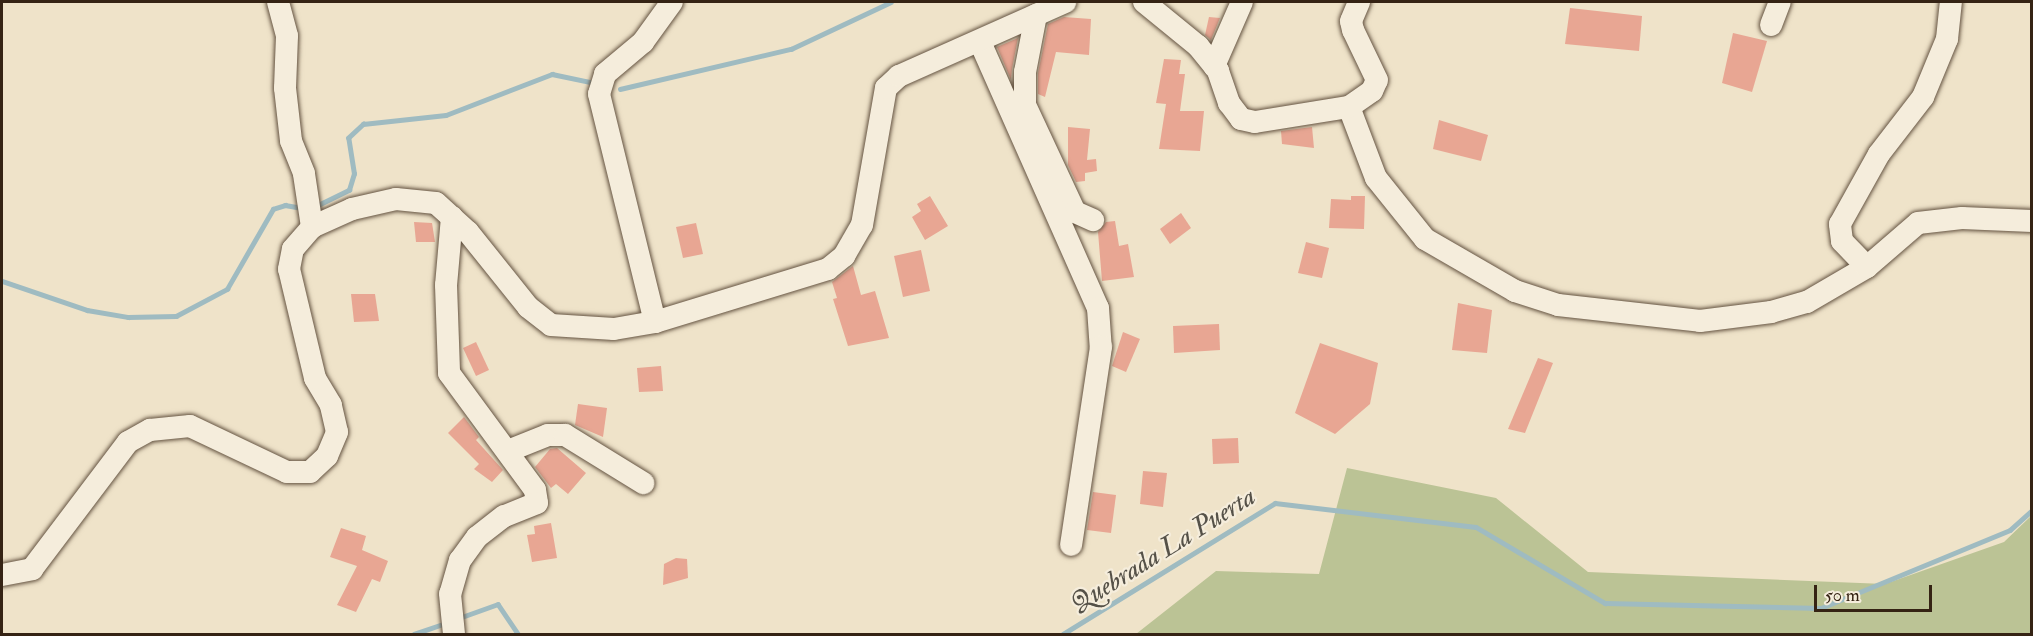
<!DOCTYPE html>
<style>
body{margin:0}
#map{position:relative;width:2033px;height:636px;overflow:hidden;background:#efe3c9;font-family:"IM FELL Double Pica",serif}
div>[style]{position:absolute}
.green>*{inset:0;background:#bbc395}
.stream>*{height:4.5px;margin:-2.25px;padding:0 2.25px;transform-origin:2.25px;border-radius:2.25px;background:#9fbbc1}
.building>*{inset:0;background:#e8a693}
.roads{filter:drop-shadow(0 0 2px #645341) drop-shadow(0 0 2px #645341)}
.minor>*{height:22px;margin:-11px;padding:0 11px;transform-origin:11px;border-radius:11px;background:#f5eddc}
span{translate:-50% -50%;white-space:nowrap;text-align:center;line-height:1.15;-webkit-text-stroke:4.5px #f5eddc;paint-order:stroke}
.water-label{font-size:27px;color:#555148;font-style:italic}
.frame{position:absolute;inset:0;border:3px solid #352314;pointer-events:none}
.scale{position:absolute;left:1814px;top:585px;width:118px;height:27px;box-sizing:border-box;border:3px solid #352314;border-top:0;padding-left:8px;font-size:18px;line-height:21px;white-space:nowrap;color:#352314;-webkit-text-stroke:4px #f5eddc;paint-order:stroke}
</style>
<div id="map">
<div class="green">
<div style="clip-path:polygon(1347px 468px,1496px 498px,1588px 572px,1885px 584px,2004px 542px,2031px 516px,2031px 634px,1136px 634px,1216px 571px,1319px 574px)"></div>
</div>
<div class="stream">
<div style="left:620px;top:89px;width:176px;rotate:-13.2deg"></div>
<div style="left:791px;top:49px;width:110px;rotate:-25.2deg"></div>
<div style="left:316px;top:206px;width:37px;rotate:-26deg"></div>
<div style="left:349px;top:190px;width:17px;rotate:-73deg"></div>
<div style="left:354px;top:174px;width:36px;rotate:-99deg"></div>
<div style="left:348px;top:138px;width:21px;rotate:-43deg"></div>
<div style="left:363px;top:124px;width:83px;rotate:-6.2deg"></div>
<div style="left:446px;top:115px;width:114px;rotate:-21.1deg"></div>
<div style="left:552px;top:74px;width:44px;rotate:11.8deg"></div>
<div style="left:2px;top:281px;width:90px;rotate:18.8deg"></div>
<div style="left:87px;top:310px;width:42px;rotate:9.7deg"></div>
<div style="left:128px;top:317px;width:48px;rotate:-1.2deg"></div>
<div style="left:176px;top:316px;width:58px;rotate:-27.9deg"></div>
<div style="left:227px;top:289px;width:92px;rotate:-60.1deg"></div>
<div style="left:273px;top:209px;width:13px;rotate:-18deg"></div>
<div style="left:285px;top:205px;width:17px;rotate:10deg"></div>
<div style="left:459px;top:618px;width:41px;rotate:-19.7deg"></div>
<div style="left:498px;top:604px;width:36px;rotate:56deg"></div>
<div style="left:414px;top:634px;width:34px;rotate:-19deg"></div>
<div style="left:1063px;top:634px;width:249px;rotate:-31.7deg"></div>
<div style="left:1275px;top:503px;width:202px;rotate:6.8deg"></div>
<div style="left:1476px;top:527px;width:150px;rotate:30.5deg"></div>
<div style="left:1605px;top:603px;width:216px;rotate:1.3deg"></div>
<div style="left:1821px;top:608px;width:204px;rotate:-22.4deg"></div>
<div style="left:2010px;top:530px;width:30px;rotate:-42deg"></div>
</div>
<div class="building">
<div style="clip-path:polygon(1570px 8px,1642px 16px,1639px 51px,1565px 44px)"></div>
<div style="clip-path:polygon(1064px 17px,1091px 19px,1089px 55px,1056px 52px,1045px 97px,1038px 94px,1038px 73px,1048px 24px)"></div>
<div style="clip-path:polygon(1209px 17px,1220px 18px,1211px 40px,1205px 35px)"></div>
<div style="clip-path:polygon(1733px 33px,1767px 41px,1752px 92px,1722px 83px)"></div>
<div style="clip-path:polygon(1018px 38px,1012px 69px,1011px 80px,997px 47px)"></div>
<div style="clip-path:polygon(1164px 59px,1181px 60px,1179px 74px,1185px 74px,1180px 111px,1204px 111px,1200px 151px,1159px 149px,1166px 104px,1156px 103px)"></div>
<div style="clip-path:polygon(1439px 120px,1488px 135px,1481px 161px,1433px 149px)"></div>
<div style="clip-path:polygon(1068px 127px,1090px 129px,1087px 160px,1096px 159px,1097px 171px,1085px 173px,1085px 181px,1076px 182px,1068px 165px)"></div>
<div style="clip-path:polygon(1312px 127px,1314px 148px,1282px 144px,1281px 131px)"></div>
<div style="clip-path:polygon(930px 196px,948px 226px,925px 240px,912px 217px,921px 211px,917px 204px)"></div>
<div style="clip-path:polygon(1351px 196px,1365px 196px,1364px 229px,1329px 228px,1331px 199px,1351px 200px)"></div>
<div style="clip-path:polygon(1181px 213px,1191px 228px,1170px 244px,1160px 229px)"></div>
<div style="clip-path:polygon(1115px 221px,1119px 246px,1128px 244px,1134px 277px,1102px 281px,1098px 232px,1106px 222px)"></div>
<div style="clip-path:polygon(414px 222px,432px 223px,435px 242px,416px 242px)"></div>
<div style="clip-path:polygon(696px 223px,703px 254px,683px 258px,676px 227px)"></div>
<div style="clip-path:polygon(1306px 242px,1329px 248px,1322px 278px,1298px 273px)"></div>
<div style="clip-path:polygon(921px 250px,930px 291px,903px 297px,894px 256px)"></div>
<div style="clip-path:polygon(853px 266px,861px 295px,875px 291px,889px 338px,848px 346px,833px 299px,837px 298px,832px 282px)"></div>
<div style="clip-path:polygon(351px 294px,375px 294px,379px 321px,354px 322px)"></div>
<div style="clip-path:polygon(1458px 303px,1492px 310px,1487px 353px,1452px 350px)"></div>
<div style="clip-path:polygon(1219px 324px,1220px 350px,1174px 353px,1173px 326px)"></div>
<div style="clip-path:polygon(1123px 332px,1140px 339px,1126px 372px,1112px 366px)"></div>
<div style="clip-path:polygon(476px 342px,489px 370px,476px 376px,463px 348px)"></div>
<div style="clip-path:polygon(1320px 343px,1378px 363px,1370px 404px,1335px 434px,1295px 413px)"></div>
<div style="clip-path:polygon(1538px 358px,1553px 363px,1525px 433px,1508px 429px)"></div>
<div style="clip-path:polygon(661px 366px,663px 391px,639px 392px,637px 368px)"></div>
<div style="clip-path:polygon(578px 404px,607px 408px,603px 437px,575px 425px)"></div>
<div style="clip-path:polygon(464px 417px,479px 437px,476px 440px,503px 470px,492px 482px,474px 469px,479px 464px,448px 433px)"></div>
<div style="clip-path:polygon(1238px 438px,1239px 463px,1213px 464px,1212px 439px)"></div>
<div style="clip-path:polygon(557px 448px,586px 473px,568px 494px,556px 484px,551px 488px,535px 467px,550px 449px)"></div>
<div style="clip-path:polygon(1143px 471px,1167px 473px,1163px 507px,1140px 504px)"></div>
<div style="clip-path:polygon(1093px 492px,1116px 495px,1111px 533px,1087px 530px)"></div>
<div style="clip-path:polygon(551px 523px,557px 558px,532px 562px,527px 535px,535px 534px,534px 526px)"></div>
<div style="clip-path:polygon(341px 528px,366px 536px,362px 550px,388px 561px,380px 582px,372px 579px,356px 612px,337px 605px,357px 566px,330px 557px)"></div>
<div style="clip-path:polygon(676px 558px,687px 559px,688px 578px,663px 585px,664px 564px)"></div>
</div>
<div class="roads">
<div class="minor">
<div style="left:278px;top:2px;width:35px;rotate:75deg"></div>
<div style="left:287px;top:36px;width:52px;rotate:92.2deg"></div>
<div style="left:285px;top:88px;width:53px;rotate:83.5deg"></div>
<div style="left:291px;top:141px;width:35px;rotate:68deg"></div>
<div style="left:304px;top:174px;width:54px;rotate:81.4deg"></div>
<div style="left:1144px;top:2px;width:70px;rotate:39.2deg"></div>
<div style="left:1198px;top:46px;width:32px;rotate:51deg"></div>
<div style="left:1218px;top:71px;width:34px;rotate:71deg"></div>
<div style="left:1229px;top:103px;width:20px;rotate:53deg"></div>
<div style="left:1241px;top:119px;width:14px;rotate:12deg"></div>
<div style="left:1255px;top:122px;width:95px;rotate:-9.1deg"></div>
<div style="left:1349px;top:107px;width:76px;rotate:69.2deg"></div>
<div style="left:1376px;top:178px;width:78px;rotate:51.2deg"></div>
<div style="left:1425px;top:239px;width:104px;rotate:30deg"></div>
<div style="left:1515px;top:291px;width:45px;rotate:18deg"></div>
<div style="left:1558px;top:305px;width:143px;rotate:6.4deg"></div>
<div style="left:1700px;top:321px;width:72px;rotate:-7.2deg"></div>
<div style="left:1771px;top:312px;width:37px;rotate:-16deg"></div>
<div style="left:1807px;top:302px;width:69px;rotate:-30.3deg"></div>
<div style="left:1867px;top:267px;width:67px;rotate:-40.8deg"></div>
<div style="left:1918px;top:223px;width:44px;rotate:-6.5deg"></div>
<div style="left:1962px;top:218px;width:70px;rotate:2.5deg"></div>
<div style="left:1036px;top:15px;width:58px;rotate:100.9deg"></div>
<div style="left:1025px;top:72px;width:33px;rotate:90deg"></div>
<div style="left:1025px;top:105px;width:118px;rotate:65deg"></div>
<div style="left:1075px;top:212px;width:20px;rotate:24deg"></div>
<div style="left:1771px;top:25px;width:25px;rotate:-69deg"></div>
<div style="left:980px;top:42px;width:291px;rotate:66.1deg"></div>
<div style="left:1098px;top:308px;width:39px;rotate:86deg"></div>
<div style="left:1101px;top:347px;width:200px;rotate:98.6deg"></div>
<div style="left:1214px;top:66px;width:70px;rotate:-66.4deg"></div>
<div style="left:1349px;top:107px;width:28px;rotate:-35deg"></div>
<div style="left:1372px;top:91px;width:12px;rotate:-66deg"></div>
<div style="left:1377px;top:80px;width:55px;rotate:-115.6deg"></div>
<div style="left:1353px;top:30px;width:9px;rotate:-103deg"></div>
<div style="left:1351px;top:21px;width:21px;rotate:-67deg"></div>
<div style="left:452px;top:217px;width:68px;rotate:95deg"></div>
<div style="left:446px;top:285px;width:88px;rotate:88deg"></div>
<div style="left:449px;top:373px;width:145px;rotate:53.7deg"></div>
<div style="left:535px;top:490px;width:13px;rotate:81deg"></div>
<div style="left:537px;top:503px;width:35px;rotate:158deg"></div>
<div style="left:504px;top:516px;width:34px;rotate:142deg"></div>
<div style="left:477px;top:537px;width:29px;rotate:126deg"></div>
<div style="left:460px;top:560px;width:35px;rotate:106deg"></div>
<div style="left:450px;top:594px;width:40px;rotate:84.3deg"></div>
<div style="left:1867px;top:267px;width:36px;rotate:-134deg"></div>
<div style="left:1842px;top:241px;width:17px;rotate:-97deg"></div>
<div style="left:1840px;top:224px;width:80px;rotate:-60.9deg"></div>
<div style="left:1879px;top:154px;width:72px;rotate:-52.3deg"></div>
<div style="left:1923px;top:97px;width:63px;rotate:-67.5deg"></div>
<div style="left:1947px;top:39px;width:37px;rotate:-84deg"></div>
<div style="left:655px;top:322px;width:235px;rotate:-103.8deg"></div>
<div style="left:599px;top:94px;width:21px;rotate:-73deg"></div>
<div style="left:605px;top:74px;width:50px;rotate:-40.1deg"></div>
<div style="left:643px;top:42px;width:49px;rotate:-54.1deg"></div>
<div style="left:508px;top:451px;width:43px;rotate:-21.8deg"></div>
<div style="left:548px;top:435px;width:17px"></div>
<div style="left:565px;top:435px;width:92px;rotate:31.6deg"></div>
<div style="left:2px;top:575px;width:31px;rotate:-11deg"></div>
<div style="left:32px;top:569px;width:159px;rotate:-52.9deg"></div>
<div style="left:128px;top:442px;width:25px;rotate:-29deg"></div>
<div style="left:150px;top:430px;width:40px;rotate:-5.7deg"></div>
<div style="left:190px;top:426px;width:107px;rotate:25.4deg"></div>
<div style="left:287px;top:472px;width:23px"></div>
<div style="left:310px;top:472px;width:23px;rotate:-43deg"></div>
<div style="left:327px;top:456px;width:26px;rotate:-67deg"></div>
<div style="left:337px;top:432px;width:28px;rotate:-103deg"></div>
<div style="left:331px;top:405px;width:31px;rotate:-121deg"></div>
<div style="left:315px;top:378px;width:112px;rotate:-103.4deg"></div>
<div style="left:289px;top:269px;width:20px;rotate:-79deg"></div>
<div style="left:293px;top:249px;width:29px;rotate:-49deg"></div>
<div style="left:312px;top:227px;width:44px;rotate:-24.2deg"></div>
<div style="left:352px;top:209px;width:45px;rotate:-12.8deg"></div>
<div style="left:396px;top:199px;width:40px;rotate:5.7deg"></div>
<div style="left:436px;top:203px;width:43px;rotate:42.2deg"></div>
<div style="left:468px;top:232px;width:96px;rotate:51.3deg"></div>
<div style="left:528px;top:307px;width:29px;rotate:38deg"></div>
<div style="left:551px;top:325px;width:63px;rotate:3.6deg"></div>
<div style="left:614px;top:329px;width:42px;rotate:-9.7deg"></div>
<div style="left:655px;top:322px;width:181px;rotate:-17deg"></div>
<div style="left:828px;top:269px;width:21px;rotate:-39deg"></div>
<div style="left:844px;top:256px;width:36px;rotate:-60deg"></div>
<div style="left:862px;top:225px;width:139px;rotate:-80.1deg"></div>
<div style="left:886px;top:88px;width:18px;rotate:-43deg"></div>
<div style="left:899px;top:76px;width:182px;rotate:-24deg"></div>
</div>
</div>
<div class="water-label">
<span style="left:1163px;top:550px;rotate:-32deg">Quebrada La Puerta</span>
</div>
<div class="frame"></div>
<div class="scale">50 m</div>
</div>
